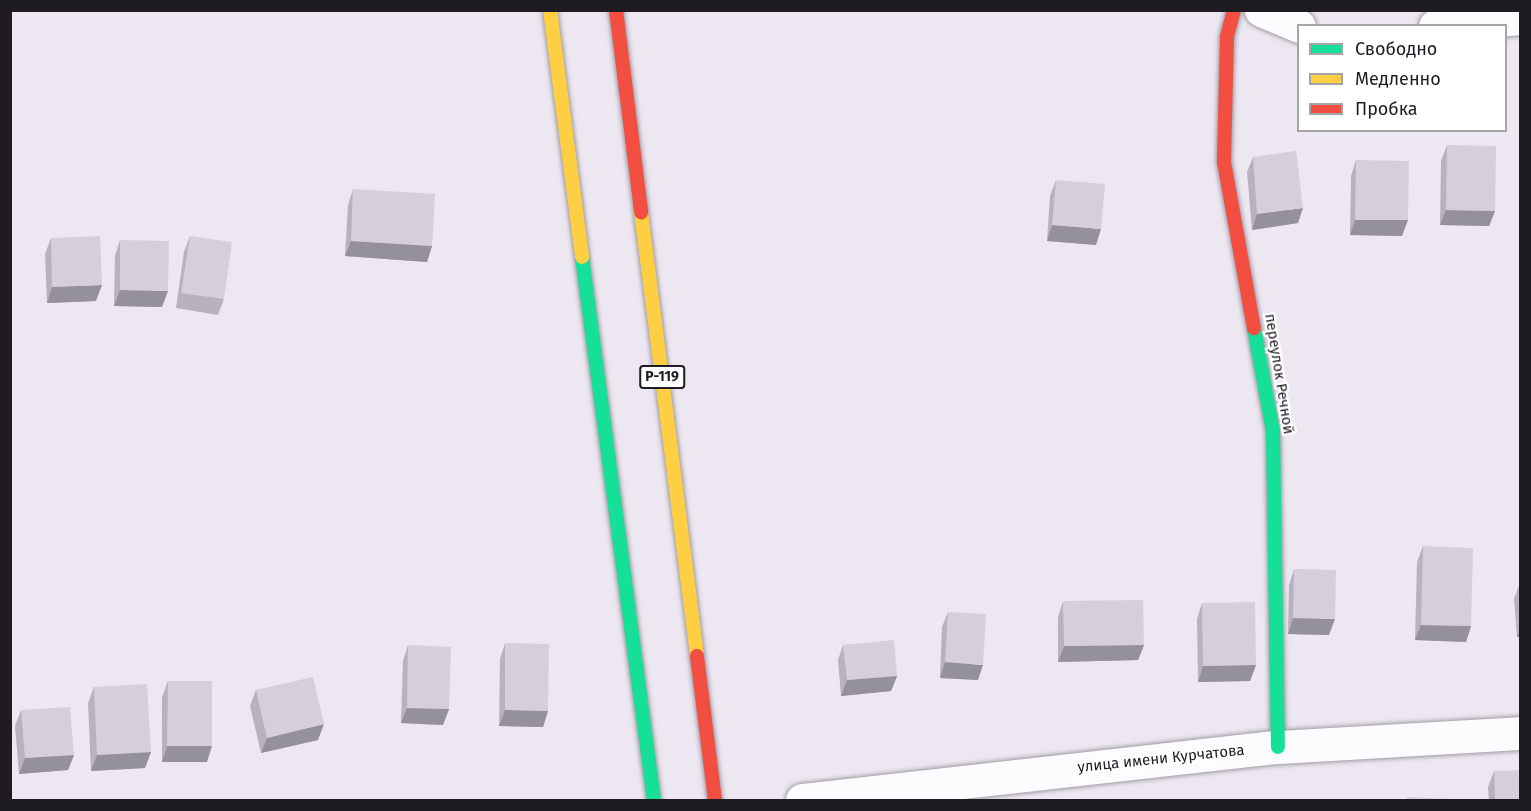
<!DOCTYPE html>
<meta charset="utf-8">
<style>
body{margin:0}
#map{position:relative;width:1531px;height:811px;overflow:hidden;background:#ece7f1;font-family:"Fira Sans",sans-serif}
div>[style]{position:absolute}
.roads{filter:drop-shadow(0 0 2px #a19da5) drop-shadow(0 0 2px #a19da5)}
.street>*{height:33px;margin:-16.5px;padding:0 16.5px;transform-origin:16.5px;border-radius:16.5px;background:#fcfbfd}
.fast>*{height:14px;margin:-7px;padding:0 7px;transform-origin:7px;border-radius:7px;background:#16e098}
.slow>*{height:14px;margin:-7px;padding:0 7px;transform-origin:7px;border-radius:7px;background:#ffcf43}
.jam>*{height:14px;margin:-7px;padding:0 7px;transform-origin:7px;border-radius:7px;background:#f24e42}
.wall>*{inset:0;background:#b7b2be}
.shaded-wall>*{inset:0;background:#95919b}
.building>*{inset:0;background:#d5cfdd}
span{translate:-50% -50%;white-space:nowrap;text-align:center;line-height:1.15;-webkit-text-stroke:4.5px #fff;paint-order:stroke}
.shield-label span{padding:2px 4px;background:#fff;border:2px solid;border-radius:4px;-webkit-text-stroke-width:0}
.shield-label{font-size:14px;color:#1f1b22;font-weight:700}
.street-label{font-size:15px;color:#1f1b22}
.frame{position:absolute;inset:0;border:12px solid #1f1b22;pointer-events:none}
.legend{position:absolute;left:1297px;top:24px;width:210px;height:108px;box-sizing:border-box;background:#fff;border:2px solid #a5a4a7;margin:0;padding:8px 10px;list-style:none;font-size:18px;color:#1f1b22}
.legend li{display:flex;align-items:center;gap:12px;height:30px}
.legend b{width:30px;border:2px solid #a5a4a7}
</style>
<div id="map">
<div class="roads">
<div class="street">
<div style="left:1261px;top:10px;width:41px;rotate:22.8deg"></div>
<div style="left:1435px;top:26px;width:85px;rotate:-5.4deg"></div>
<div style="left:802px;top:800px;width:479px;rotate:-6.4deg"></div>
<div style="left:1278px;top:747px;width:242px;rotate:-3.3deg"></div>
</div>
<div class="fast">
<div style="left:582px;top:257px;width:548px;rotate:82.45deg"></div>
<div style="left:1254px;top:328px;width:106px;rotate:79.6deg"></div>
<div style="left:1273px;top:432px;width:315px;rotate:89.1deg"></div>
</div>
<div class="slow">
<div style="left:550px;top:10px;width:249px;rotate:82.6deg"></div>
<div style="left:641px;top:212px;width:448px;rotate:82.8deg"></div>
</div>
<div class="jam">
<div style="left:616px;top:10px;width:204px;rotate:82.9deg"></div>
<div style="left:1234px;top:10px;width:28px;rotate:105deg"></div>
<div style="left:1227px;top:37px;width:125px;rotate:91.4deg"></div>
<div style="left:1224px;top:162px;width:169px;rotate:79.8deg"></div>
<div style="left:697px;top:656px;width:145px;rotate:82.9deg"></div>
</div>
</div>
<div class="wall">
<div style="clip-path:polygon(1521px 138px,1521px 206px,1520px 206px,1519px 142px)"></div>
<div style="clip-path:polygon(1447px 145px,1495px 211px,1489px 226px,1440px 225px,1441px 161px)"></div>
<div style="clip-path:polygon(1253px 157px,1298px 223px,1252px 230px,1247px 172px)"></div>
<div style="clip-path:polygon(1356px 160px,1402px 236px,1350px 235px,1351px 176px)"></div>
<div style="clip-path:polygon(1056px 180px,1096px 245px,1047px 241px,1050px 196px)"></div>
<div style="clip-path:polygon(353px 189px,432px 246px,427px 262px,345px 256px,348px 205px)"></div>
<div style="clip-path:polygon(190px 236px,224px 299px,218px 315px,176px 308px,184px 252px)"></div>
<div style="clip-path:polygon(51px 238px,96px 301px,47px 303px,45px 254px)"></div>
<div style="clip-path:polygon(120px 240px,162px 307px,114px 306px,115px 256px)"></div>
<div style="clip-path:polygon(1423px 546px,1471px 626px,1466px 642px,1415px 640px,1417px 562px)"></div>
<div style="clip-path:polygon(1294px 569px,1329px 635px,1288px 634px,1289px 585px)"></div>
<div style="clip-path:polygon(1520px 583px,1521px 583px,1521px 637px,1517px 637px,1514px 599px)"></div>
<div style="clip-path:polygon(1063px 601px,1144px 645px,1138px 660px,1058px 662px,1058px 617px)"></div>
<div style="clip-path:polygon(1202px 603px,1256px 665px,1250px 681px,1198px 682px,1197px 619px)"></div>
<div style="clip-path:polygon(948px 612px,978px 680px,940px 678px,942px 627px)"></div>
<div style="clip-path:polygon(505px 643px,548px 711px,543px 727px,499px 726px,500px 659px)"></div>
<div style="clip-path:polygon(408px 645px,449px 709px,443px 725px,401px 723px,403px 661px)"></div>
<div style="clip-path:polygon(843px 645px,897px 676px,891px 691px,841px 696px,838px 660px)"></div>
<div style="clip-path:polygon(168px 681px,207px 762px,162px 762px,162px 697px)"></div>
<div style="clip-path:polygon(94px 687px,151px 752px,145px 768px,91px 771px,88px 703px)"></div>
<div style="clip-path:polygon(256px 690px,318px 740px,261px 753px,250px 706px)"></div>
<div style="clip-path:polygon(21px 710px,74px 755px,68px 770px,19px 774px,15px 726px)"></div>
<div style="clip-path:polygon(1494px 771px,1521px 801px,1489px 801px,1488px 787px)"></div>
</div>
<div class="shaded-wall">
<div style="clip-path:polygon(1303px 208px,1298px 223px,1252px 230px,1257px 214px)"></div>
<div style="clip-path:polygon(1446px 210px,1495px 211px,1489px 226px,1440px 225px)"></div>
<div style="clip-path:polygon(1355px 220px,1408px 220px,1402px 236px,1350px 235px)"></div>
<div style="clip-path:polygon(1052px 225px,1101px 229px,1096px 245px,1047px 241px)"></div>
<div style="clip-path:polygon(351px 241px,432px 246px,427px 262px,345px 256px)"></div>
<div style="clip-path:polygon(102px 285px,96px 301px,47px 303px,52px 287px)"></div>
<div style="clip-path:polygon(120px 290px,168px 291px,162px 307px,114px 306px)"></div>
<div style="clip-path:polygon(1293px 618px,1335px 619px,1329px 635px,1288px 634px)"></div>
<div style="clip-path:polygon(1421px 625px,1471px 626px,1466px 642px,1415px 640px)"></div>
<div style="clip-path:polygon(1521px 628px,1521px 637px,1517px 637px)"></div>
<div style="clip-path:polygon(1144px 645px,1138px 660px,1058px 662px,1064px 646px)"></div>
<div style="clip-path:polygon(945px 662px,983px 665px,978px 680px,940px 678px)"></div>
<div style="clip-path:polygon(1256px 665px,1250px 681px,1198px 682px,1203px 666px)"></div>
<div style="clip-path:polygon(897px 676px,891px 691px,841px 696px,847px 680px)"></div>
<div style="clip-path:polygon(407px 708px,449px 709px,443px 725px,401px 723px)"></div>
<div style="clip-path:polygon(505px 710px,548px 711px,543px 727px,499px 726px)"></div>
<div style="clip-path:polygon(324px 724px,318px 740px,261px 753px,267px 738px)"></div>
<div style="clip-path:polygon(167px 746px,212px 746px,207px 762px,162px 762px)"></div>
<div style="clip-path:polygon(151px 752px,145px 768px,91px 771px,97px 755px)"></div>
<div style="clip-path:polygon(74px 755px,68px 770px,19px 774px,25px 758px)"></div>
</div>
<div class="building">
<div style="clip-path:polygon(1447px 145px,1496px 146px,1495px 211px,1446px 210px)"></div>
<div style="clip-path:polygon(1296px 151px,1303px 208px,1257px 214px,1253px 157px)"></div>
<div style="clip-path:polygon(1356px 160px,1409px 161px,1408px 220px,1355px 220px)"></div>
<div style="clip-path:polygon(1056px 180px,1105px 184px,1101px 229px,1052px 225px)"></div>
<div style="clip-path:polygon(353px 189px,435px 194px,432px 246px,351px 241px)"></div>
<div style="clip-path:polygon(100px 236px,102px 285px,52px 287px,51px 238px)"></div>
<div style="clip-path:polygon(190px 236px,232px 242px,224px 299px,181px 293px)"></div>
<div style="clip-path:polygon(120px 240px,169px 241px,168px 291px,120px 290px)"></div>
<div style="clip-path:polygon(1423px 546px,1473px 548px,1471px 626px,1421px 625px)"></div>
<div style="clip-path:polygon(1294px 569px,1336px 570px,1335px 619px,1293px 618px)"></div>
<div style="clip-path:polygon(1143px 600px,1144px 645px,1064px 646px,1063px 601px)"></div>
<div style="clip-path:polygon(1255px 602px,1256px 665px,1203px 666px,1202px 603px)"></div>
<div style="clip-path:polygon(948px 612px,986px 614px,983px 665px,945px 662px)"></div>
<div style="clip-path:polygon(894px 640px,897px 676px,847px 680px,843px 645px)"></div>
<div style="clip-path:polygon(505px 643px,549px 644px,548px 711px,505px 710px)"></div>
<div style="clip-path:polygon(408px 645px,451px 647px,449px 709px,407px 708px)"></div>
<div style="clip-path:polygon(313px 677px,324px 724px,267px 738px,256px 690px)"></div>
<div style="clip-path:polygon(168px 681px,212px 681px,212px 746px,167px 746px)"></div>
<div style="clip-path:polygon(147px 684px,151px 752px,97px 755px,94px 687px)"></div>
<div style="clip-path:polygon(70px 707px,74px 755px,25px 758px,21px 710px)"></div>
<div style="clip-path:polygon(1521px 770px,1521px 801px,1495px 801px,1494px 771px)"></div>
<div style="clip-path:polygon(1407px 797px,1454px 799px,1454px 801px,1407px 801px)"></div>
</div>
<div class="shield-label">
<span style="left:662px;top:377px">Р-119</span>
</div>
<div class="street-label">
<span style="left:1279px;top:374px;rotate:81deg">переулок Речной</span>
<span style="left:1161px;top:759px;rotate:-6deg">улица имени Курчатова</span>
</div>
<div class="frame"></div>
<ul class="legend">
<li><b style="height:8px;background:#16e098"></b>Свободно</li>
<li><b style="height:8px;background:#ffcf43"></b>Медленно</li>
<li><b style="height:8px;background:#f24e42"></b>Пробка</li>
</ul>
</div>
